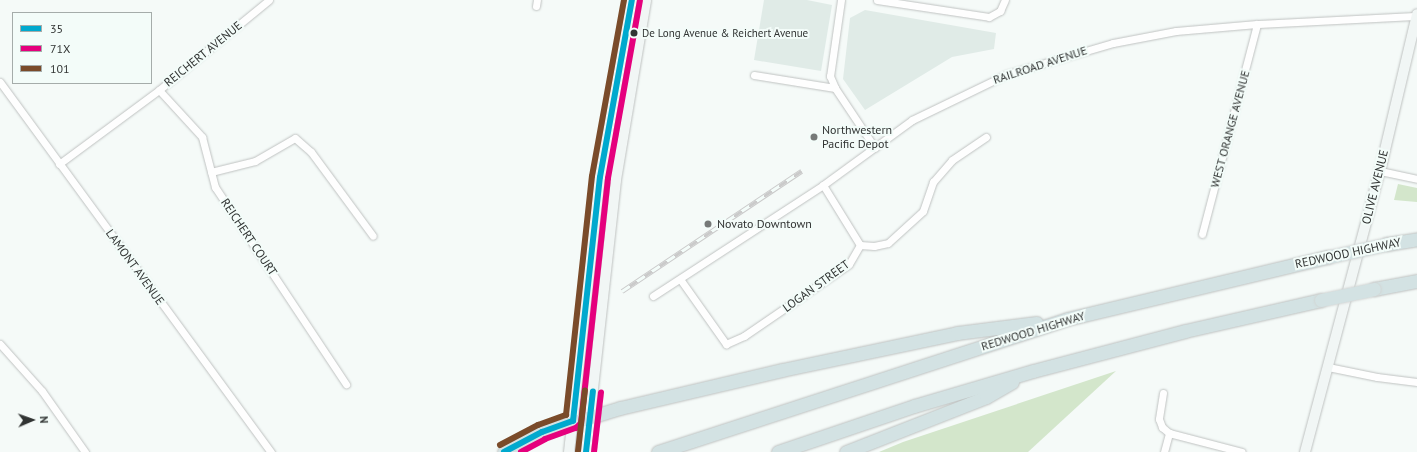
<!DOCTYPE html>
<style>
body{margin:0}
#map{position:relative;width:1417px;height:452px;overflow:hidden;background:#f5faf8;font-family:"PT Sans",sans-serif}
div>[style]{position:absolute}
.built>*{inset:0;background:#e0ebe7}
.green>*{inset:0;background:#d3e6cb}
.roads{filter:drop-shadow(0 0 1px #bfc2c1) drop-shadow(0 0 1px #bfc2c1)}
.street>*{height:7px;margin:-3.5px;padding:0 3.5px;transform-origin:3.5px;border-radius:3.5px;background:#fefefe}
.secondary>*{height:10px;margin:-5px;padding:0 5px;transform-origin:5px;border-radius:5px;background:#f1f6f5}
.highway>*{height:13px;margin:-6.5px;padding:0 6.5px;transform-origin:6.5px;border-radius:6.5px;background:#d3e2e3}
.rail>*{height:4.5px;margin-top:-2.25px;transform-origin:0;background:repeating-linear-gradient(90deg,#f3fcf9 0 9px,#cacaca 0 18px);box-sizing:border-box;border-block:1px solid #cacaca}
.bridges{filter:drop-shadow(0 0 1px #d2d5d4) drop-shadow(0 0 1px #d2d5d4)}
.highway-bridge>*{height:13px;margin:-6.5px;padding:0 6.5px;transform-origin:6.5px;border-radius:6.5px;background:#d3e2e3}
.bus-1>*{height:6px;margin:-3px;padding:0 3px;transform-origin:3px;border-radius:3px;background:#00a9ce}
.bus-2>*{height:6px;margin:-3px;padding:0 3px;transform-origin:3px;border-radius:3px;background:#e5007d}
.bus-3>*{height:6px;margin:-3px;padding:0 3px;transform-origin:3px;border-radius:3px;background:#7a4b2a}
.dots>*{width:11px;height:11px;translate:-50% -50%;box-sizing:border-box;border:2px solid #f3fcf9;border-radius:50%}
span{translate:-50% -50%;white-space:nowrap;text-align:center;line-height:1.15;-webkit-text-stroke:4px #f3fcf9;paint-order:stroke}
.bus-label{font-size:11px;color:#313433}
.left{translate:0 -50%;text-align:left}
.street-label{font-size:12px;color:#313433}
.poi-label{font-size:12px;color:#313433}
.legend{position:absolute;left:12px;top:12px;width:140px;height:72px;box-sizing:border-box;background:#f3fcf9;border:1px solid #a5acaa;margin:0;padding:5px 7px;list-style:none;font-size:12px;color:#313433}
.legend li{display:flex;align-items:center;gap:8px;height:20px}
.legend b{width:20px;border:1px solid #a5acaa}
.north{position:absolute;left:12px;top:400px;width:40px;height:40px;-webkit-text-stroke:3px #f3fcf9;paint-order:stroke;rotate:88deg;font-size:11px;font-weight:700;line-height:16px;text-align:center;color:#313433}
.north::after{content:'';display:block;margin:auto;width:14px;height:18px;background:#313433;clip-path:polygon(50% 0,100% 100%,50% 72%,0 100%)}
</style>
<div id="map">
<div class="built">
<div style="clip-path:polygon(764px 0,807px 0,832px 5px,821px 71px,754px 60px)"></div>
<div style="clip-path:polygon(865px 10px,996px 33px,994px 49px,952px 57px,865px 110px,843px 79px,850px 18px)"></div>
</div>
<div class="green">
<div style="clip-path:polygon(1398px 184px,1417px 188px,1417px 202px,1394px 200px)"></div>
<div style="clip-path:polygon(1116px 371px,1028px 452px,879px 452px,903px 442px)"></div>
</div>
<div class="roads">
<div class="street">
<div style="left:841px;top:0;width:77px;rotate:98.2deg"></div>
<div style="left:830px;top:76px;width:13px;rotate:67deg"></div>
<div style="left:835px;top:88px;width:72px;rotate:56.3deg"></div>
<div style="left:877px;top:0;width:113px;rotate:8.6deg"></div>
<div style="left:989px;top:17px;width:13px;rotate:-29deg"></div>
<div style="left:1000px;top:11px;width:12px;rotate:-66deg"></div>
<div style="left:536px;top:6px;width:6px;rotate:-81deg"></div>
<div style="left:754px;top:75px;width:82px;rotate:9.1deg"></div>
<div style="left:0;top:82px;width:459px;rotate:53.8deg"></div>
<div style="left:159px;top:90px;width:64px;rotate:47.5deg"></div>
<div style="left:202px;top:137px;width:52px;rotate:75.4deg"></div>
<div style="left:215px;top:187px;width:237px;rotate:56.4deg"></div>
<div style="left:59px;top:164px;width:124px;rotate:-36.5deg"></div>
<div style="left:159px;top:90px;width:142px;rotate:-39.3deg"></div>
<div style="left:1380px;top:171px;width:38px;rotate:12deg"></div>
<div style="left:211px;top:172px;width:45px;rotate:-14deg"></div>
<div style="left:255px;top:161px;width:46px;rotate:-29.9deg"></div>
<div style="left:295px;top:138px;width:21px;rotate:41deg"></div>
<div style="left:311px;top:152px;width:104px;rotate:53.6deg"></div>
<div style="left:823px;top:185px;width:70px;rotate:58.3deg"></div>
<div style="left:1202px;top:234px;width:217px;rotate:-75.3deg"></div>
<div style="left:860px;top:245px;width:14px;rotate:4deg"></div>
<div style="left:874px;top:246px;width:14px;rotate:-12deg"></div>
<div style="left:888px;top:243px;width:47px;rotate:-42.4deg"></div>
<div style="left:923px;top:211px;width:31px;rotate:-71deg"></div>
<div style="left:933px;top:182px;width:29px;rotate:-49deg"></div>
<div style="left:952px;top:160px;width:41px;rotate:-34.1deg"></div>
<div style="left:680px;top:279px;width:80px;rotate:54.7deg"></div>
<div style="left:726px;top:344px;width:20px;rotate:-24deg"></div>
<div style="left:744px;top:336px;width:127px;rotate:-34.4deg"></div>
<div style="left:849px;top:264px;width:22px;rotate:-60deg"></div>
<div style="left:653px;top:296px;width:203px;rotate:-33.1deg"></div>
<div style="left:823px;top:185px;width:110px;rotate:-36.1deg"></div>
<div style="left:912px;top:120px;width:106px;rotate:-25.8deg"></div>
<div style="left:1007px;top:74px;width:110px;rotate:-16.3deg"></div>
<div style="left:1113px;top:43px;width:64px;rotate:-10.8deg"></div>
<div style="left:1176px;top:31px;width:81px;rotate:-4.9deg"></div>
<div style="left:1257px;top:24px;width:159px;rotate:-2.9deg"></div>
<div style="left:0;top:344px;width:63px;rotate:48.2deg"></div>
<div style="left:42px;top:391px;width:75px;rotate:54.8deg"></div>
<div style="left:1328px;top:367px;width:50px;rotate:11.5deg"></div>
<div style="left:1377px;top:377px;width:40px;rotate:7.1deg"></div>
<div style="left:1163px;top:393px;width:26px;rotate:99deg"></div>
<div style="left:1159px;top:419px;width:9px;rotate:69deg"></div>
<div style="left:1162px;top:427px;width:9px;rotate:41deg"></div>
<div style="left:1169px;top:433px;width:75px;rotate:14.6deg"></div>
<div style="left:1164px;top:452px;width:20px;rotate:-75deg"></div>
</div>
<div class="secondary">
<div style="left:610px;top:134px;width:13px;rotate:77deg"></div>
<div style="left:613px;top:147px;width:28px;rotate:100deg"></div>
<div style="left:608px;top:175px;width:9px;rotate:32deg"></div>
<div style="left:569px;top:452px;width:277px;rotate:-83.6deg"></div>
<div style="left:600px;top:177px;width:180px;rotate:-79.8deg"></div>
<div style="left:586px;top:452px;width:274px;rotate:-83.7deg"></div>
<div style="left:616px;top:180px;width:182px;rotate:-80.5deg"></div>
<div style="left:1305px;top:452px;width:291px;rotate:-75.1deg"></div>
<div style="left:1380px;top:171px;width:161px;rotate:-76.7deg"></div>
</div>
<div class="highway">
<div style="left:1387px;top:244px;width:30px;rotate:-9deg"></div>
<div style="left:1374px;top:289px;width:44px;rotate:-10.5deg"></div>
<div style="left:504px;top:452px;width:43px;rotate:-27.8deg"></div>
<div style="left:542px;top:432px;width:82px;rotate:-17.1deg"></div>
<div style="left:620px;top:408px;width:166px;rotate:-13.2deg"></div>
<div style="left:782px;top:370px;width:179px;rotate:-11.9deg"></div>
<div style="left:957px;top:333px;width:80px;rotate:-7.2deg"></div>
<div style="left:658px;top:452px;width:430px;rotate:-18deg"></div>
<div style="left:1067px;top:319px;width:268px;rotate:-13.4deg"></div>
<div style="left:778px;top:452px;width:144px;rotate:-18.7deg"></div>
<div style="left:914px;top:406px;width:124px;rotate:-16.4deg"></div>
<div style="left:1033px;top:371px;width:157px;rotate:-14.7deg"></div>
<div style="left:1185px;top:331px;width:139px;rotate:-12.8deg"></div>
<div style="left:846px;top:452px;width:150px;rotate:-21.4deg"></div>
<div style="left:986px;top:397px;width:30px;rotate:-30deg"></div>
</div>
</div>
<div class="rail">
<div style="left:622px;top:291px;width:216px;rotate:-33.8deg"></div>
</div>
<div class="bridges">
<div class="highway-bridge">
<div style="left:1328px;top:257px;width:60px;rotate:-12.4deg"></div>
<div style="left:1321px;top:300px;width:54px;rotate:-11.7deg"></div>
</div>
</div>
<div class="bus-1">
<div style="left:504px;top:452px;width:43px;rotate:-27.8deg"></div>
<div style="left:542px;top:432px;width:33px;rotate:-20deg"></div>
<div style="left:573px;top:421px;width:245px;rotate:-83.7deg"></div>
<div style="left:600px;top:177px;width:180px;rotate:-79.8deg"></div>
<div style="left:586px;top:452px;width:61px;rotate:-83.5deg"></div>
</div>
<div class="bus-2">
<div style="left:521px;top:452px;width:27px;rotate:-28deg"></div>
<div style="left:545px;top:439px;width:33px;rotate:-20deg"></div>
<div style="left:576px;top:428px;width:7px;rotate:-45deg"></div>
<div style="left:581px;top:423px;width:246px;rotate:-83.7deg"></div>
<div style="left:608px;top:178px;width:180px;rotate:-79.8deg"></div>
<div style="left:594px;top:452px;width:60px;rotate:-83.3deg"></div>
</div>
<div class="bus-3">
<div style="left:500px;top:445px;width:43px;rotate:-27.8deg"></div>
<div style="left:538px;top:425px;width:30px;rotate:-20deg"></div>
<div style="left:566px;top:415px;width:240px;rotate:-83.8deg"></div>
<div style="left:592px;top:176px;width:179px;rotate:-79.7deg"></div>
<div style="left:578px;top:451px;width:61px;rotate:-83.5deg"></div>
</div>
<div class="dots">
<div style="left:634px;top:33px;background:#313433"></div>
<div style="left:814px;top:137px;background:#767978"></div>
<div style="left:708px;top:224px;background:#767978"></div>
</div>
<div class="bus-label">
<span class="left" style="left:642px;top:33px">De Long Avenue &amp; Reichert Avenue</span>
</div>
<div class="street-label">
<span style="left:203px;top:54px;rotate:-39deg">REICHERT AVENUE</span>
<span style="left:1040px;top:65px;rotate:-18deg">RAILROAD AVENUE</span>
<span style="left:1230px;top:129px;rotate:-75deg">WEST ORANGE AVENUE</span>
<span style="left:1375px;top:187px;rotate:-76deg">OLIVE AVENUE</span>
<span style="left:249px;top:237px;rotate:56deg">REICHERT COURT</span>
<span style="left:1348px;top:253px;rotate:-12deg">REDWOOD HIGHWAY</span>
<span style="left:135px;top:267px;rotate:54deg">LAMONT AVENUE</span>
<span style="left:816px;top:286px;rotate:-36deg">LOGAN STREET</span>
<span style="left:1033px;top:331px;rotate:-17deg">REDWOOD HIGHWAY</span>
</div>
<div class="poi-label">
<span class="left" style="left:822px;top:137px">Northwestern<br>Pacific Depot</span>
<span class="left" style="left:717px;top:224px">Novato Downtown</span>
</div>
<ul class="legend">
<li><b style="height:5px;background:#00a9ce"></b>35</li>
<li><b style="height:5px;background:#e5007d"></b>71X</li>
<li><b style="height:5px;background:#7a4b2a"></b>101</li>
</ul>
<div class="north">N</div>
</div>
